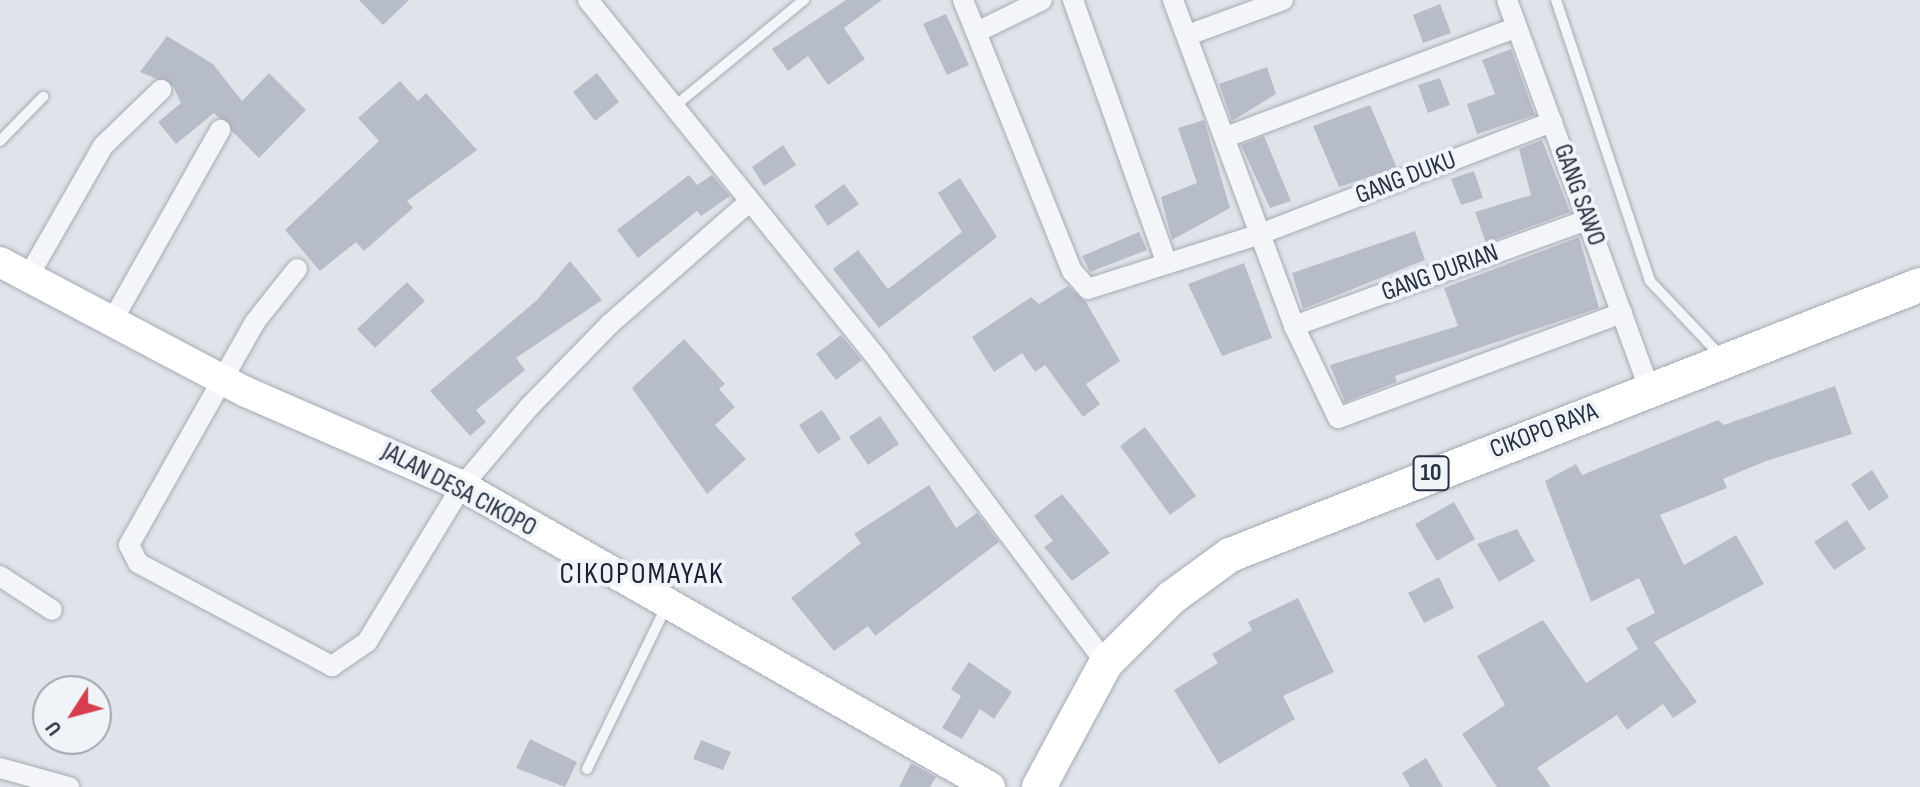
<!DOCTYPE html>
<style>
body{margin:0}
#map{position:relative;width:1920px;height:787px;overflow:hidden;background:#e0e4ea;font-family:"Sofia Sans Condensed",sans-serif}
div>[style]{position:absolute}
.building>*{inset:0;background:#b7bdc8}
.roads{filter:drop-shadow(0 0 2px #a5abb5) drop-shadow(0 0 2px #a5abb5)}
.service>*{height:10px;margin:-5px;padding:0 5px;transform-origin:5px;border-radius:5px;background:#f3f5f8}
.minor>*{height:20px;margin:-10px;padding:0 10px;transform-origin:10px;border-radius:10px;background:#f3f5f8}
.secondary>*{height:30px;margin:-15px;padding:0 15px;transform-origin:15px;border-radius:15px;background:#fff}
.trunk>*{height:34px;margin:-17px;padding:0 17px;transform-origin:17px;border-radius:17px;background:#fff}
span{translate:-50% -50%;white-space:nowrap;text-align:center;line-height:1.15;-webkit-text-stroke:8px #f0f3f7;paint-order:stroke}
.shield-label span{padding:2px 6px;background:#f0f3f7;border:2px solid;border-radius:6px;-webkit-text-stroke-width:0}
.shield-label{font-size:24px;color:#273143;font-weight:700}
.street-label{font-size:26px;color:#273143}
.quarter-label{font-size:30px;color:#1a2234;letter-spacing:2px}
.north{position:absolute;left:32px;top:675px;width:80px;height:80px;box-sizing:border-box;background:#f0f3f7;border:2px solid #a0a5af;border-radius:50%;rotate:234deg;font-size:22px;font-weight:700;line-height:32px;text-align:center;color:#273143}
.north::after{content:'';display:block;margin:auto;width:28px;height:36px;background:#d83c4f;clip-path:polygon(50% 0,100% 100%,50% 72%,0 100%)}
</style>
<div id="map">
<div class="building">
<div style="clip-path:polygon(359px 0,409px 0,383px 25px)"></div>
<div style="clip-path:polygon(846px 0,882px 0,844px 28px,865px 59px,828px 85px,808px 56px,788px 71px,772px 49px)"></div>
<div style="clip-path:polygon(1440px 4px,1451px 33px,1423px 43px,1413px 15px)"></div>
<div style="clip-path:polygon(946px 14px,969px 65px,947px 75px,923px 24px)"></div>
<div style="clip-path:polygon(167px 36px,213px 64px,242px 101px,269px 73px,306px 110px,259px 158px,214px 113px,176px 144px,158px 122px,181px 103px,173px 86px,140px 72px)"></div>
<div style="clip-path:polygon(1511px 49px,1535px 115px,1477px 134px,1467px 104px,1495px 94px,1482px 60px)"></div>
<div style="clip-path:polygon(1267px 67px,1276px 94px,1232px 121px,1219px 84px)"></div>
<div style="clip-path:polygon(597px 73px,619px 102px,595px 121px,573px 92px)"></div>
<div style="clip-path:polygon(1440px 78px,1450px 105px,1428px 113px,1418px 85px)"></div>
<div style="clip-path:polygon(400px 81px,418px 101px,426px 93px,477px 150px,407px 201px,413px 208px,364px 251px,356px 242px,320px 271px,285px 230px,379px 141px,358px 118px)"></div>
<div style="clip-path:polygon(1370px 105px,1397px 168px,1339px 187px,1313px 126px)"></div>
<div style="clip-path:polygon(1204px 120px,1230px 208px,1172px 240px,1161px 197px,1197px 183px,1178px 128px)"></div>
<div style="clip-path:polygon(1264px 136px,1291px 201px,1270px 208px,1241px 145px)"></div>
<div style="clip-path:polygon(1542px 140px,1570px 212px,1486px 243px,1475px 212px,1531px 195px,1519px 149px)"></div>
<div style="clip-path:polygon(783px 145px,796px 165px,764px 186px,752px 167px)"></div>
<div style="clip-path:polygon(1474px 171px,1483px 198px,1461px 205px,1451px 179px)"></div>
<div style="clip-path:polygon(689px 175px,697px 185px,712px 175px,730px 196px,701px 216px,697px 211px,638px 258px,617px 230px)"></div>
<div style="clip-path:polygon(960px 178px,997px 237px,879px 328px,833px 269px,858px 250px,888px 289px,962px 232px,938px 193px)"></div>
<div style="clip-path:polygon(844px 184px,859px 204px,828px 226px,814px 206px)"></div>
<div style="clip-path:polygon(1415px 231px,1425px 260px,1303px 309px,1292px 273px)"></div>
<div style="clip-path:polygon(1139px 232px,1147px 250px,1090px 272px,1082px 256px)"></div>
<div style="clip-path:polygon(1579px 237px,1599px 308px,1395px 376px,1397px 382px,1345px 402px,1330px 365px,1458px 326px,1444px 288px)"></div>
<div style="clip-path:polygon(570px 261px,602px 300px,516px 358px,525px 370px,476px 410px,486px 422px,470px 436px,430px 391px,537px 300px)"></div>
<div style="clip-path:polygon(1244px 263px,1272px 338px,1222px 356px,1188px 284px)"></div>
<div style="clip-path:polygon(407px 282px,425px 301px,375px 348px,357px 329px)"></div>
<div style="clip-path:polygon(1068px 286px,1086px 302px,1120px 361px,1086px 384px,1100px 404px,1083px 417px,1045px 365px,1035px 372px,1022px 353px,994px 372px,972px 337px,1031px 297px,1039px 304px)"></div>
<div style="clip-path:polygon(841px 335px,862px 360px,836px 380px,816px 354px)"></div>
<div style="clip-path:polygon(684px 339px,725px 384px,719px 389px,735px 407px,715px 425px,746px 459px,707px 494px,632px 388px)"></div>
<div style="clip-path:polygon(1835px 386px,1852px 434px,1766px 461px,1723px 479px,1727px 488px,1660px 515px,1684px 565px,1736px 535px,1764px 584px,1654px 642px,1697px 702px,1673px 718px,1663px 704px,1627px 730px,1617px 715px,1537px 768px,1551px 787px,1497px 787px,1462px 734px,1505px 705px,1477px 656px,1543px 620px,1586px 683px,1638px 649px,1626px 628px,1655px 613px,1639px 578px,1591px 602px,1545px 481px,1576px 464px,1582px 475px,1718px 420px,1724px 425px)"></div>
<div style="clip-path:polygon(822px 410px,841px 439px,818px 454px,799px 425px)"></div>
<div style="clip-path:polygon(880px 416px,899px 444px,868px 465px,849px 437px)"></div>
<div style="clip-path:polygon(1145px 427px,1196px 496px,1170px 515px,1120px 446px)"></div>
<div style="clip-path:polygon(1872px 470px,1889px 497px,1869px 511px,1851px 484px)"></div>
<div style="clip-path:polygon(929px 485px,956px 528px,977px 513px,999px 542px,875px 636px,868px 626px,834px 651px,791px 598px,861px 543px,854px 534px)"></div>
<div style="clip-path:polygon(1062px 494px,1110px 553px,1072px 581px,1044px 547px,1053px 541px,1034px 516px)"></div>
<div style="clip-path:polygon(1454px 502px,1475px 539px,1437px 561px,1415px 524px)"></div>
<div style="clip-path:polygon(1847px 520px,1866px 549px,1834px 570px,1814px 542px)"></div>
<div style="clip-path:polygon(1517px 529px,1535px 561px,1499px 582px,1477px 544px)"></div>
<div style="clip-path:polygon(1439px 577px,1454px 608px,1424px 623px,1408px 593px)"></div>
<div style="clip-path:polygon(1298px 598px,1334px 672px,1283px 696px,1295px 719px,1219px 764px,1174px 690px,1218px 663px,1212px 654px,1252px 630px,1248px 622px)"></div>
<div style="clip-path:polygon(969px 662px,1012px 692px,994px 719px,980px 709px,962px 739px,942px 728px,961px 696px,951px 689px)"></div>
<div style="clip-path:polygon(530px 739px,577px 762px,565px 787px,516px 768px)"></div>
<div style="clip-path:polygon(701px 740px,731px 752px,723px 770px,693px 759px)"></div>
<div style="clip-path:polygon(1426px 758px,1443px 787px,1410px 787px,1402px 773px)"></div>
<div style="clip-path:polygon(911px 763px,936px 777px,930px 787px,899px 787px)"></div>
</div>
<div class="roads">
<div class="service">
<div style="left:1556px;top:0;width:296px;rotate:71.5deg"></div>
<div style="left:1650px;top:281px;width:103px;rotate:46.6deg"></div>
<div style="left:676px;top:105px;width:166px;rotate:-39.4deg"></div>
<div style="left:0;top:141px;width:62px;rotate:-45.7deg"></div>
<div style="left:587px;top:769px;width:180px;rotate:-64deg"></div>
</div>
<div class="minor">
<div style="left:588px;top:0;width:464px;rotate:51.1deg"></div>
<div style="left:879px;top:361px;width:378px;rotate:53.1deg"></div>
<div style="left:963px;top:0;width:292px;rotate:68.1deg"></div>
<div style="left:1072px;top:271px;width:24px;rotate:48deg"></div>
<div style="left:1088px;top:289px;width:181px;rotate:-17.7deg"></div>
<div style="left:1260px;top:234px;width:313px;rotate:-21deg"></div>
<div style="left:1073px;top:0;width:277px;rotate:70.4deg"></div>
<div style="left:1173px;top:0;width:348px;rotate:69.6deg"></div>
<div style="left:1294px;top:326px;width:102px;rotate:64.4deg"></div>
<div style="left:1338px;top:418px;width:303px;rotate:-20.3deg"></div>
<div style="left:1507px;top:0;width:416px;rotate:69.9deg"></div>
<div style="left:977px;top:32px;width:72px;rotate:-26.2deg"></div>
<div style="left:1188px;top:35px;width:101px;rotate:-20.2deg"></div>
<div style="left:1226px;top:137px;width:311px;rotate:-20.7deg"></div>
<div style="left:297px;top:269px;width:68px;rotate:128.4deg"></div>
<div style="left:255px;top:322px;width:256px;rotate:119.5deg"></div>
<div style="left:129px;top:545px;width:20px;rotate:63deg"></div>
<div style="left:138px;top:563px;width:220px;rotate:28deg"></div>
<div style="left:332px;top:666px;width:42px;rotate:-34.4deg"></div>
<div style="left:367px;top:642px;width:183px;rotate:-58.7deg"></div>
<div style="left:462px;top:486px;width:104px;rotate:-49.7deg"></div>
<div style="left:529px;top:407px;width:116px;rotate:-45.7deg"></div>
<div style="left:610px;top:324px;width:186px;rotate:-41.3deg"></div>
<div style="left:28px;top:277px;width:151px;rotate:-60.2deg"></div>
<div style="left:103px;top:146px;width:81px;rotate:-44deg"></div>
<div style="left:111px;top:323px;width:222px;rotate:-60.5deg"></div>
<div style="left:1294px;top:326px;width:312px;rotate:-19.9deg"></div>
<div style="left:0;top:576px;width:62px;rotate:33.2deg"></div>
<div style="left:0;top:768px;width:72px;rotate:15.4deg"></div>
</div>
<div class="secondary">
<div style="left:0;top:262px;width:278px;rotate:27.9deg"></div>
<div style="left:246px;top:392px;width:236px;rotate:23.5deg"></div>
<div style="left:462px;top:486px;width:608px;rotate:29.69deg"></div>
</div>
<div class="trunk">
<div style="left:1039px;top:787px;width:141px;rotate:-61.6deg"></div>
<div style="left:1106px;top:663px;width:92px;rotate:-45deg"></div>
<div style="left:1171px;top:598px;width:73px;rotate:-36.1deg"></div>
<div style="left:1230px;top:555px;width:741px;rotate:-21.37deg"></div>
</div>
</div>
<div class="shield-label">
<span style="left:1431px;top:473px">10</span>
</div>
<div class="street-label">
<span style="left:1406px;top:178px;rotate:-21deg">GANG DUKU</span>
<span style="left:1579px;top:195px;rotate:70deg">GANG SAWO</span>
<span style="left:1440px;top:273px;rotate:-20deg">GANG DURIAN</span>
<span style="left:1544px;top:431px;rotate:-21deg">CIKOPO RAYA</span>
<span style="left:459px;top:490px;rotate:28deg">JALAN DESA CIKOPO</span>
</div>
<div class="quarter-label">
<span style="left:642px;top:574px">CIKOPOMAYAK</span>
</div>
<div class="north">U</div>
</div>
